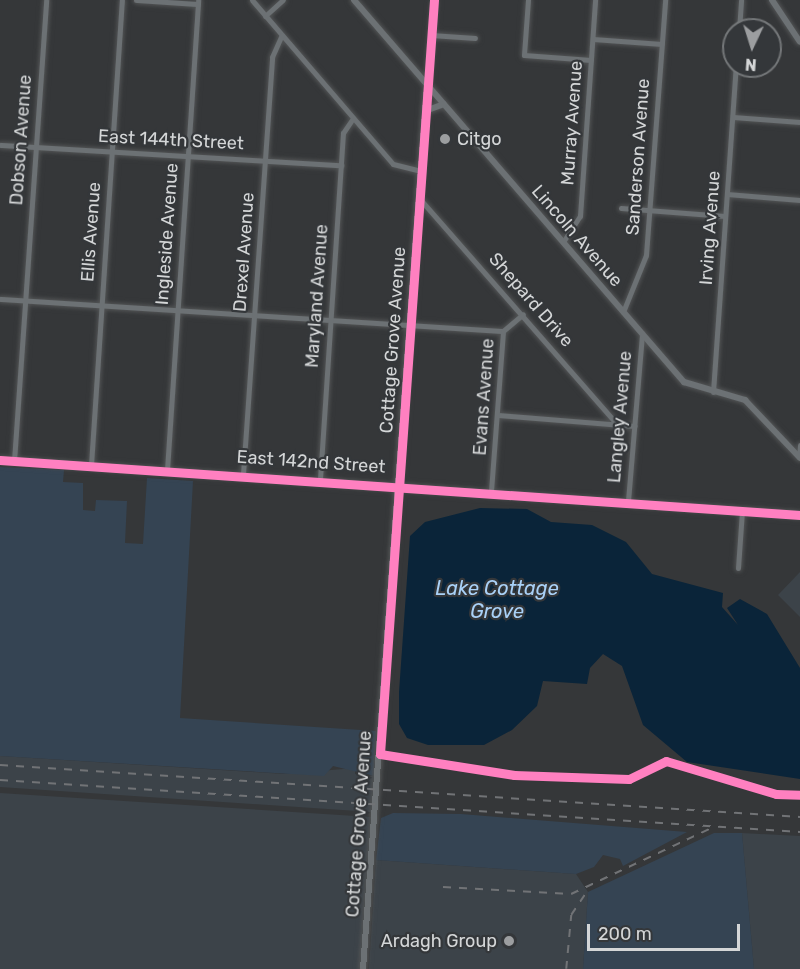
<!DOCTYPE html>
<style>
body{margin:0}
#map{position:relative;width:800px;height:969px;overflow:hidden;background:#353739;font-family:Rubik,sans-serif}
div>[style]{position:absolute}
.built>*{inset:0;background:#3c4349}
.green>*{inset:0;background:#354453}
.water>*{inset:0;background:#0a2439}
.roads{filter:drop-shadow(0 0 2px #525455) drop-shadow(0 0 2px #525455)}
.minor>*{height:5px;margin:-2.5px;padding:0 2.5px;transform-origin:2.5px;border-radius:2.5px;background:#6c7174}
.tertiary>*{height:6px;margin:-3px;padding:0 3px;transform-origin:3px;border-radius:3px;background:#6c7174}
.rail>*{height:1.5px;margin-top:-0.75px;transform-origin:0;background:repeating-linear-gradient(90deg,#717376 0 8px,transparent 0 16px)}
.cycleway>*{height:9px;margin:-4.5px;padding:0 4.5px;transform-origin:4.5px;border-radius:4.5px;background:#ff80c0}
.dots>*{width:16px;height:16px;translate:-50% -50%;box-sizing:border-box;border:3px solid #34373a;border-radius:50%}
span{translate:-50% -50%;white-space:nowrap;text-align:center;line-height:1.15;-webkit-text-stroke:4.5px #34373a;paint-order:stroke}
.street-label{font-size:18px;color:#d4d6d7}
.poi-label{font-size:18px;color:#d4d6d7}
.left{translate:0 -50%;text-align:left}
.right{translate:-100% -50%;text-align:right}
.water-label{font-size:20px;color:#a9d1f7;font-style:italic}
.north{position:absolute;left:722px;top:18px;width:60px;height:60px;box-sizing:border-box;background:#34373a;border:2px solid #747779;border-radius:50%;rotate:184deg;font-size:16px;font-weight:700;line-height:24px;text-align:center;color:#d4d6d7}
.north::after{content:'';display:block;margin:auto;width:21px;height:27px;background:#9c9ea0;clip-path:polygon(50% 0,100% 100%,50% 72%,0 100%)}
.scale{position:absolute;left:587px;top:924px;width:153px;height:27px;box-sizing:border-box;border:3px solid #d4d6d7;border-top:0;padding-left:8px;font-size:18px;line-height:21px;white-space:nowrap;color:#d4d6d7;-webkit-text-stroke:4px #34373a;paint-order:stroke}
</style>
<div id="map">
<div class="built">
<div style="clip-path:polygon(800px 572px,800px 617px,778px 595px)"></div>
<div style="clip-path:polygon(0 756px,284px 774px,355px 768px,355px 774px,374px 776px,372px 812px,0 787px)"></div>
<div style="clip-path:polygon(0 793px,371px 817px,360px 969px,0 969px)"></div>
<div style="clip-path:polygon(742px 833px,800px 836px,800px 969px,754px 969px)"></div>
<div style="clip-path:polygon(376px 860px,576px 874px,588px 892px,583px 969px,369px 969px)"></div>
</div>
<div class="green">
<div style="clip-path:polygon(0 467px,64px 470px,63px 482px,83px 483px,83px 510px,95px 511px,96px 500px,127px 501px,125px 543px,143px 544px,147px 478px,193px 481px,180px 718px,376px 731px,374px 776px,333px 766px,324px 776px,0 756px)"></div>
<div style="clip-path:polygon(393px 813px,461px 814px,687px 832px,623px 866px,620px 859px,603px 855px,594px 867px,576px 874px,376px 860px,381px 818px)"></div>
<div style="clip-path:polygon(714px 833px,742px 833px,754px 969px,583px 969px,588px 892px)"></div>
</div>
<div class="water">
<div style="clip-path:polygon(480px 508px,527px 509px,551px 522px,592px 525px,626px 542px,652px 574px,723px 593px,722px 607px,738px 625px,727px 608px,740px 599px,767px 614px,800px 668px,800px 779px,687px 762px,643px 725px,622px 666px,603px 654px,590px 668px,587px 684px,543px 681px,537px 706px,512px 730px,484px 745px,428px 745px,407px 738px,399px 724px,399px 692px,410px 536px,425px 522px)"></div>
</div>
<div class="roads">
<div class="minor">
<div style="left:136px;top:0;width:62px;rotate:3.7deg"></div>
<div style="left:252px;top:0;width:216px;rotate:49.3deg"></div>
<div style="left:393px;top:164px;width:29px;rotate:14deg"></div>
<div style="left:528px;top:0;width:55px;rotate:94.2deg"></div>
<div style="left:524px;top:55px;width:67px;rotate:4.3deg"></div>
<div style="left:265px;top:16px;width:24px;rotate:-42deg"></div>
<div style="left:739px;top:30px;width:30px;rotate:-86deg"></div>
<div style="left:431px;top:35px;width:44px;rotate:3.9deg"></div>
<div style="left:593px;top:39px;width:69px;rotate:4.1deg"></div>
<div style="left:427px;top:85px;width:85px;rotate:-85.3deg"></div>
<div style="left:733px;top:117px;width:67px;rotate:4.3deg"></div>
<div style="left:0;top:145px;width:342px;rotate:3.4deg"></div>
<div style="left:727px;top:194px;width:73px;rotate:4.7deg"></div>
<div style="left:419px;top:198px;width:302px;rotate:48.8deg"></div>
<div style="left:621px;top:208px;width:104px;rotate:4.4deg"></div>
<div style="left:563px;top:242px;width:31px;rotate:-57deg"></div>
<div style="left:580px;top:216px;width:217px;rotate:-86deg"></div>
<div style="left:0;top:299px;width:504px;rotate:3.64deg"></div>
<div style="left:623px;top:312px;width:61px;rotate:-68deg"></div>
<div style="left:646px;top:255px;width:256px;rotate:-85.7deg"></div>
<div style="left:713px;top:392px;width:327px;rotate:-86deg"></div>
<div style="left:498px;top:415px;width:137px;rotate:4.6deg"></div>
<div style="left:799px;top:457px;width:12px;rotate:-85deg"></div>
<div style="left:14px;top:461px;width:462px;rotate:-86deg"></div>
<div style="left:91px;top:465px;width:466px;rotate:-86.2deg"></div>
<div style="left:167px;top:470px;width:471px;rotate:-86.2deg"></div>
<div style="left:243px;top:474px;width:418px;rotate:-86deg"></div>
<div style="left:272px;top:57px;width:24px;rotate:-66deg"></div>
<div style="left:320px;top:479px;width:347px;rotate:-86.2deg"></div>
<div style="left:343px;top:133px;width:18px;rotate:-56deg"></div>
<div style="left:491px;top:491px;width:160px;rotate:-85.7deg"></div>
<div style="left:503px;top:331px;width:26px;rotate:-40deg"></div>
<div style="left:628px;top:501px;width:168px;rotate:-85.2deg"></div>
<div style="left:738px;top:568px;width:57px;rotate:-86deg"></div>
</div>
<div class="tertiary">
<div style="left:354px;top:0;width:505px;rotate:49.18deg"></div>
<div style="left:684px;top:382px;width:64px;rotate:16.4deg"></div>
<div style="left:745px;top:400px;width:80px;rotate:46.5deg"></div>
<div style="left:772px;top:0;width:50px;rotate:56.3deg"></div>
<div style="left:425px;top:111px;width:20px;rotate:-20deg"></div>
<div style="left:0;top:460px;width:802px;rotate:3.93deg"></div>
<div style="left:363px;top:969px;width:886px;rotate:-85.86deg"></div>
</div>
</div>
<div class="rail">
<div style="left:0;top:765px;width:802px;rotate:3.72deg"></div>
<div style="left:0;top:780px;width:802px;rotate:3.72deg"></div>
<div style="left:443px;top:887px;width:128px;rotate:3.1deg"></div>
<div style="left:571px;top:894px;width:153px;rotate:-25.2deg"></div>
<div style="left:566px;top:969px;width:54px;rotate:-84.7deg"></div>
<div style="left:571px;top:915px;width:30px;rotate:-56deg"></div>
</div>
<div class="cycleway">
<div style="left:434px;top:0;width:756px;rotate:94.1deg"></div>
<div style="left:380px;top:754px;width:136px;rotate:8.9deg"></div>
<div style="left:514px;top:775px;width:115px;rotate:2deg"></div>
<div style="left:629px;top:779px;width:41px;rotate:-25.9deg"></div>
<div style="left:666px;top:761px;width:115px;rotate:16.7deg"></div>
<div style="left:776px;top:794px;width:24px;rotate:2deg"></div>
<div style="left:0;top:460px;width:802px;rotate:3.93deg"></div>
</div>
<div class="dots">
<div style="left:445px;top:139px;background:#9c9ea0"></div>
<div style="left:509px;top:941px;background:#9c9ea0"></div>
</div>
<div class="street-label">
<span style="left:572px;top:123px;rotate:-86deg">Murray Avenue</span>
<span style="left:21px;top:140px;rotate:-86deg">Dobson Avenue</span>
<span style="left:171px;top:140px;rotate:3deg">East 144th Street</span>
<span style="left:638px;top:157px;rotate:-86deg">Sanderson Avenue</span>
<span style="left:710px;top:228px;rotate:-86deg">Irving Avenue</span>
<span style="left:91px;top:232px;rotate:-86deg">Ellis Avenue</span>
<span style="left:167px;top:234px;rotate:-86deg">Ingleside Avenue</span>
<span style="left:577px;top:236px;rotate:49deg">Lincoln Avenue</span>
<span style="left:244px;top:252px;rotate:-86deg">Drexel Avenue</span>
<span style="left:317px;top:296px;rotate:-86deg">Maryland Avenue</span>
<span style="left:531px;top:300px;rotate:49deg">Shepard Drive</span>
<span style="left:393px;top:340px;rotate:-86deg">Cottage Grove Avenue</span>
<span style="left:484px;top:397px;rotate:-86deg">Evans Avenue</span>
<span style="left:620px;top:417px;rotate:-85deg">Langley Avenue</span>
<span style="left:311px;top:462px;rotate:4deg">East 142nd Street</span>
<span style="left:359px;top:824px;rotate:-86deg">Cottage Grove Avenue</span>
</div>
<div class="poi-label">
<span class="left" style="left:457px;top:139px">Citgo</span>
<span class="right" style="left:497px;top:941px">Ardagh Group</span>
</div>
<div class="water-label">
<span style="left:497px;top:600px">Lake Cottage<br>Grove</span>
</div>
<div class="north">N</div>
<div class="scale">200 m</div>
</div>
